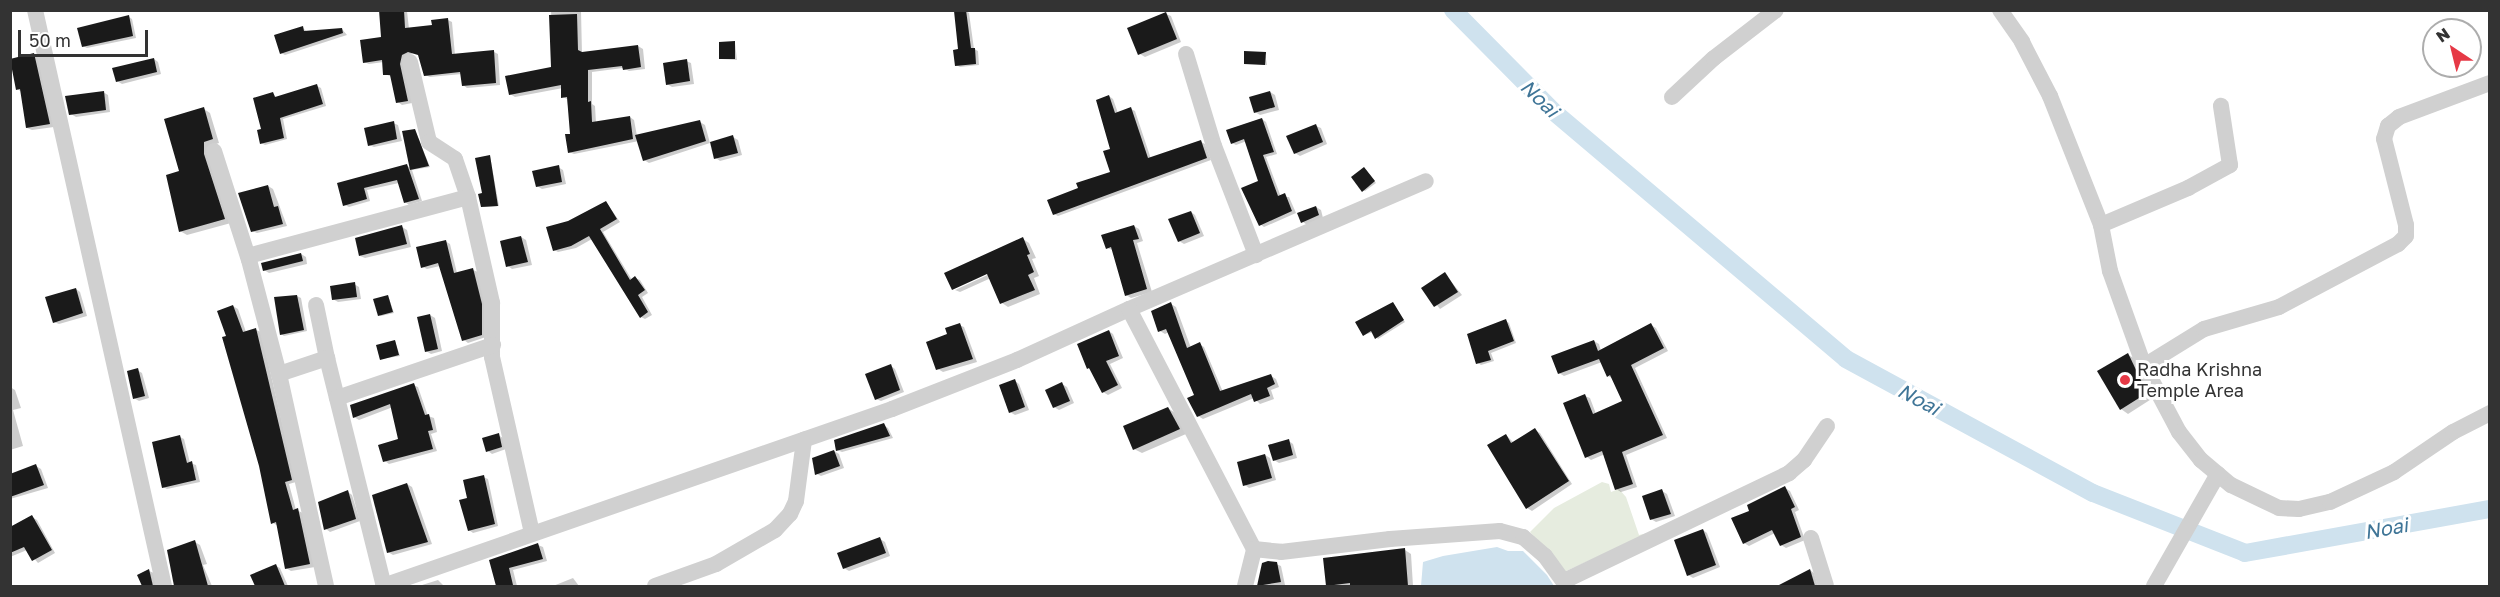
<!DOCTYPE html>
<style>
body{margin:0}
#map{position:relative;width:2500px;height:597px;overflow:hidden;background:#fff;font-family:"Golos Text",sans-serif}
div>[style]{position:absolute}
.green>*{inset:0;background:#e6ecdf}
.water>*{inset:0;background:#cfe2ee}
.shadow>*{inset:0;background:#0003}
.canal>*{height:18px;margin:-9px;padding:0 9px;transform-origin:9px;border-radius:9px;background:#cfe2ee}
.building>*{inset:0;background:#1a1a1a}
.minor>*{height:16px;margin:-8px;padding:0 8px;transform-origin:8px;border-radius:8px;background:#d0d0d0}
.dots>*{width:16px;height:16px;translate:-50% -50%;box-sizing:border-box;border:3px solid #fff;border-radius:50%}
span{translate:-50% -50%;white-space:nowrap;text-align:center;line-height:1.15;-webkit-text-stroke:6px #fff;paint-order:stroke}
.poi-label{font-size:18px;color:#333}
.left{translate:0 -50%;text-align:left}
.water-label{font-size:20px;color:#3f7597;font-style:italic}
.frame{position:absolute;inset:0;border:12px solid #333;pointer-events:none}
.north{position:absolute;left:2422px;top:18px;width:60px;height:60px;box-sizing:border-box;background:#fff;border:2px solid #adadad;border-radius:50%;rotate:325deg;font-size:16px;font-weight:700;line-height:24px;text-align:center;color:#333}
.north::after{content:'';display:block;margin:auto;width:21px;height:27px;background:#e63946;clip-path:polygon(50% 0,100% 100%,50% 72%,0 100%)}
.scale{position:absolute;left:18px;top:30px;width:130px;height:27px;box-sizing:border-box;border:3px solid #333;border-top:0;padding-left:8px;font-size:18px;line-height:21px;white-space:nowrap;color:#333;-webkit-text-stroke:4px #fff;paint-order:stroke}
</style>
<div id="map">
<div class="green">
<div style="clip-path:polygon(1602px 482px,1609px 484px,1611px 492px,1619px 489px,1626px 497px,1639px 535px,1652px 532px,1564px 572px,1530px 532px,1554px 508px)"></div>
</div>
<div class="water">
<div style="clip-path:polygon(1497px 547px,1508px 551px,1523px 551px,1547px 575px,1554px 586px,1421px 586px,1423px 562px,1443px 556px)"></div>
</div>
<div class="shadow">
<div style="clip-path:polygon(551px 10px,581px 10px,582px 54px,638px 46px,643px 49px,645px 69px,629px 71px,623px 68px,592px 72px,592px 104px,595px 106px,596px 123px,630px 117px,634px 120px,637px 136px,700px 122px,705px 125px,710px 143px,649px 163px,644px 160px,639px 141px,574px 154px,569px 152px,572px 135px,567px 99px,563px 97px,563px 88px,515px 97px,510px 94px,553px 68px)"></div>
<div style="clip-path:polygon(965px 10px,969px 13px,974px 49px,978px 51px,979px 65px,960px 67px,956px 65px)"></div>
<div style="clip-path:polygon(381px 11px,407px 11px,409px 29px,434px 26px,448px 20px,452px 22px,455px 55px,494px 52px,498px 54px,500px 85px,467px 88px,463px 85px,462px 74px,430px 77px,425px 75px,420px 55px,413px 53px,406px 57px,412px 103px,402px 105px,398px 102px,392px 77px,385px 74px,384px 62px,369px 64px,364px 62px,383px 38px)"></div>
<div style="clip-path:polygon(1166px 14px,1171px 16px,1181px 42px,1145px 57px,1140px 54px,1129px 29px)"></div>
<div style="clip-path:polygon(129px 17px,132px 19px,136px 38px,87px 48px,83px 46px)"></div>
<div style="clip-path:polygon(302px 27px,307px 32px,342px 29px,347px 35px,285px 55px,281px 53px)"></div>
<div style="clip-path:polygon(735px 43px,737px 60px,721px 59px)"></div>
<div style="clip-path:polygon(1265px 53px,1267px 65px,1245px 63px)"></div>
<div style="clip-path:polygon(34px 54px,38px 57px,54px 127px,32px 130px,27px 128px,22px 92px,17px 89px,10px 60px)"></div>
<div style="clip-path:polygon(154px 59px,158px 62px,161px 74px,122px 84px,117px 81px)"></div>
<div style="clip-path:polygon(686px 61px,691px 63px,694px 84px,672px 87px,667px 84px)"></div>
<div style="clip-path:polygon(317px 86px,321px 88px,326px 106px,283px 119px,287px 139px,265px 145px,261px 143px,273px 94px,277px 98px)"></div>
<div style="clip-path:polygon(103px 92px,108px 95px,110px 112px,76px 117px,71px 114px)"></div>
<div style="clip-path:polygon(1270px 92px,1275px 95px,1279px 110px,1260px 115px,1255px 112px)"></div>
<div style="clip-path:polygon(1109px 96px,1113px 99px,1118px 113px,1131px 109px,1135px 111px,1151px 159px,1201px 142px,1205px 144px,1211px 160px,1058px 216px,1054px 214px,1079px 189px,1112px 173px)"></div>
<div style="clip-path:polygon(204px 109px,210px 113px,219px 143px,210px 146px,231px 223px,187px 235px,180px 231px,181px 172px)"></div>
<div style="clip-path:polygon(1262px 119px,1266px 122px,1277px 154px,1266px 157px,1281px 197px,1289px 197px,1296px 213px,1264px 227px,1260px 224px,1260px 182px,1247px 141px,1236px 145px,1232px 143px)"></div>
<div style="clip-path:polygon(393px 123px,398px 125px,402px 141px,374px 147px,369px 145px)"></div>
<div style="clip-path:polygon(1316px 126px,1321px 128px,1327px 144px,1300px 156px,1295px 153px)"></div>
<div style="clip-path:polygon(415px 130px,430px 167px,412px 170px,422px 201px,409px 205px,405px 202px,399px 183px,367px 190px,370px 201px,349px 207px,345px 205px,338px 184px,407px 166px,411px 168px)"></div>
<div style="clip-path:polygon(733px 137px,738px 140px,742px 155px,720px 161px,716px 158px)"></div>
<div style="clip-path:polygon(490px 156px,499px 206px,484px 207px,482px 206px)"></div>
<div style="clip-path:polygon(558px 167px,563px 170px,566px 184px,542px 189px,537px 186px)"></div>
<div style="clip-path:polygon(1366px 170px,1376px 183px,1365px 191px,1363px 190px)"></div>
<div style="clip-path:polygon(268px 186px,273px 189px,287px 226px,257px 233px,252px 231px)"></div>
<div style="clip-path:polygon(606px 202px,620px 222px,603px 232px,632px 280px,635px 278px,640px 280px,648px 293px,642px 297px,652px 315px,645px 319px,641px 317px,592px 239px,576px 248px,558px 252px,554px 250px,568px 222px)"></div>
<div style="clip-path:polygon(1316px 207px,1321px 210px,1323px 218px,1307px 225px,1303px 222px)"></div>
<div style="clip-path:polygon(1191px 212px,1195px 215px,1204px 236px,1184px 244px,1179px 241px)"></div>
<div style="clip-path:polygon(1134px 226px,1139px 229px,1143px 241px,1137px 243px,1152px 292px,1131px 298px,1126px 295px,1113px 250px,1107px 248px)"></div>
<div style="clip-path:polygon(402px 227px,407px 230px,411px 247px,365px 258px,360px 256px)"></div>
<div style="clip-path:polygon(521px 237px,526px 240px,532px 265px,512px 269px,508px 266px)"></div>
<div style="clip-path:polygon(1023px 239px,1029px 243px,1036px 258px,1032px 259px,1039px 276px,1034px 278px,1040px 294px,1008px 307px,1002px 303px,991px 278px,960px 292px,955px 290px,994px 272px,993px 269px,953px 289px,946px 274px)"></div>
<div style="clip-path:polygon(445px 241px,450px 244px,457px 273px,473px 270px,478px 272px,486px 308px,486px 337px,468px 343px,464px 340px,440px 266px,427px 269px,423px 267px)"></div>
<div style="clip-path:polygon(301px 254px,306px 257px,307px 264px,269px 273px,264px 270px)"></div>
<div style="clip-path:polygon(1445px 274px,1462px 295px,1440px 309px,1423px 288px)"></div>
<div style="clip-path:polygon(354px 284px,359px 287px,361px 299px,338px 302px,333px 299px)"></div>
<div style="clip-path:polygon(76px 289px,80px 292px,87px 316px,59px 324px,54px 322px)"></div>
<div style="clip-path:polygon(297px 296px,301px 298px,307px 331px,284px 336px,281px 334px)"></div>
<div style="clip-path:polygon(388px 296px,394px 313px,381px 316px,379px 315px)"></div>
<div style="clip-path:polygon(1171px 304px,1176px 307px,1191px 348px,1199px 344px,1204px 347px,1223px 392px,1271px 376px,1276px 379px,1279px 387px,1271px 390px,1274px 399px,1260px 404px,1254px 398px,1203px 419px,1198px 416px,1196px 396px,1169px 332px,1165px 334px,1160px 331px)"></div>
<div style="clip-path:polygon(1393px 304px,1405px 322px,1378px 339px,1373px 332px,1364px 335px)"></div>
<div style="clip-path:polygon(233px 306px,238px 309px,246px 332px,256px 330px,261px 332px,296px 482px,289px 484px,296px 510px,303px 513px,315px 567px,291px 571px,286px 568px,278px 526px,273px 523px,260px 465px,224px 338px,228px 337px)"></div>
<div style="clip-path:polygon(430px 315px,435px 318px,442px 351px,431px 354px,426px 351px)"></div>
<div style="clip-path:polygon(1506px 321px,1509px 323px,1516px 343px,1491px 353px,1494px 361px,1481px 365px,1478px 363px)"></div>
<div style="clip-path:polygon(959px 325px,964px 327px,977px 362px,943px 372px,938px 369px,949px 335px)"></div>
<div style="clip-path:polygon(1651px 325px,1656px 328px,1668px 351px,1635px 368px,1667px 438px,1626px 455px,1637px 487px,1621px 492px,1616px 489px,1605px 454px,1591px 460px,1587px 457px,1585px 396px,1590px 398px,1596px 414px,1624px 402px,1614px 379px,1608px 376px,1602px 362px,1564px 376px,1559px 373px,1594px 341px,1599px 344px,1601px 351px)"></div>
<div style="clip-path:polygon(1109px 331px,1113px 334px,1123px 358px,1110px 364px,1122px 388px,1108px 395px,1103px 392px,1093px 371px,1088px 368px)"></div>
<div style="clip-path:polygon(395px 341px,400px 356px,381px 359px)"></div>
<div style="clip-path:polygon(2128px 355px,2136px 359px,2153px 398px,2128px 414px,2121px 409px)"></div>
<div style="clip-path:polygon(891px 366px,895px 369px,904px 392px,881px 401px,876px 399px)"></div>
<div style="clip-path:polygon(137px 370px,142px 373px,149px 398px,139px 401px,134px 398px)"></div>
<div style="clip-path:polygon(1015px 381px,1019px 384px,1029px 410px,1015px 415px,1010px 412px)"></div>
<div style="clip-path:polygon(1062px 384px,1067px 387px,1074px 403px,1059px 410px,1054px 407px)"></div>
<div style="clip-path:polygon(413px 385px,418px 387px,428px 416px,434px 418px,437px 432px,431px 434px,437px 451px,389px 464px,385px 461px,400px 440px,393px 407px,359px 420px,354px 417px)"></div>
<div style="clip-path:polygon(10px 387px,15px 390px,21px 408px,13px 410px,23px 446px,10px 450px)"></div>
<div style="clip-path:polygon(1168px 408px,1175px 413px,1186px 434px,1142px 453px,1134px 449px)"></div>
<div style="clip-path:polygon(883px 425px,888px 428px,893px 438px,842px 452px,837px 450px)"></div>
<div style="clip-path:polygon(1535px 430px,1540px 433px,1572px 484px,1532px 511px,1527px 508px,1506px 435px,1514px 443px)"></div>
<div style="clip-path:polygon(498px 435px,503px 438px,506px 449px,492px 454px,488px 451px)"></div>
<div style="clip-path:polygon(180px 437px,184px 439px,190px 463px,196px 465px,200px 482px,167px 489px,163px 487px)"></div>
<div style="clip-path:polygon(1289px 441px,1293px 444px,1297px 458px,1279px 463px,1274px 460px)"></div>
<div style="clip-path:polygon(834px 451px,839px 454px,844px 468px,821px 476px,817px 474px)"></div>
<div style="clip-path:polygon(1265px 455px,1270px 458px,1276px 480px,1249px 488px,1245px 485px)"></div>
<div style="clip-path:polygon(36px 466px,41px 469px,48px 488px,10px 499px,10px 476px)"></div>
<div style="clip-path:polygon(483px 477px,488px 479px,498px 526px,473px 533px,469px 530px,469px 499px)"></div>
<div style="clip-path:polygon(407px 484px,412px 487px,432px 544px,393px 555px,388px 552px)"></div>
<div style="clip-path:polygon(1785px 488px,1790px 491px,1799px 510px,1795px 512px,1805px 540px,1786px 548px,1781px 545px,1775px 533px,1749px 546px,1744px 543px,1751px 512px)"></div>
<div style="clip-path:polygon(1662px 491px,1667px 494px,1675px 516px,1656px 522px,1651px 519px)"></div>
<div style="clip-path:polygon(348px 492px,352px 495px,360px 521px,330px 532px,326px 529px)"></div>
<div style="clip-path:polygon(32px 517px,37px 520px,55px 553px,38px 563px,27px 550px,10px 557px,10px 527px)"></div>
<div style="clip-path:polygon(1703px 530px,1707px 533px,1720px 567px,1693px 578px,1688px 575px)"></div>
<div style="clip-path:polygon(880px 539px,885px 542px,890px 556px,849px 571px,844px 568px)"></div>
<div style="clip-path:polygon(195px 542px,200px 545px,207px 564px,203px 565px,212px 586px,175px 586px)"></div>
<div style="clip-path:polygon(538px 545px,543px 547px,547px 561px,513px 570px,517px 586px,497px 586px,491px 561px)"></div>
<div style="clip-path:polygon(1405px 550px,1411px 554px,1413px 586px,1328px 585px)"></div>
<div style="clip-path:polygon(1276px 564px,1281px 566px,1285px 585px,1259px 586px,1258px 582px)"></div>
<div style="clip-path:polygon(276px 566px,280px 568px,288px 586px,257px 586px,252px 576px)"></div>
<div style="clip-path:polygon(1810px 570px,1814px 573px,1818px 586px,1782px 586px)"></div>
<div style="clip-path:polygon(149px 571px,154px 573px,158px 586px,144px 586px,139px 576px)"></div>
<div style="clip-path:polygon(573px 578px,579px 586px,553px 586px)"></div>
<div style="clip-path:polygon(438px 580px,444px 586px,419px 586px)"></div>
</div>
<div class="canal">
<div style="left:1453px;top:10px;width:144px;rotate:45.3deg"></div>
<div style="left:1554px;top:112px;width:382px;rotate:40.2deg"></div>
<div style="left:1846px;top:359px;width:281px;rotate:28.5deg"></div>
<div style="left:2093px;top:493px;width:163px;rotate:21.5deg"></div>
<div style="left:2245px;top:553px;width:249px;rotate:-10.2deg"></div>
</div>
<div class="building">
<div style="clip-path:polygon(379px 10px,404px 10px,405px 28px,432px 25px,431px 20px,448px 18px,452px 54px,494px 50px,496px 83px,462px 86px,460px 72px,424px 76px,418px 55px,408px 52px,402px 55px,400px 64px,408px 101px,396px 103px,390px 75px,383px 75px,382px 60px,363px 63px,360px 40px,381px 37px)"></div>
<div style="clip-path:polygon(966px 10px,971px 48px,975px 48px,976px 64px,955px 66px,953px 50px,958px 49px,954px 11px)"></div>
<div style="clip-path:polygon(1166px 12px,1177px 39px,1138px 55px,1127px 28px)"></div>
<div style="clip-path:polygon(577px 14px,578px 50px,582px 52px,638px 45px,641px 67px,623px 70px,622px 66px,588px 70px,588px 102px,591px 101px,592px 122px,630px 116px,633px 139px,568px 153px,565px 134px,570px 134px,567px 97px,561px 98px,561px 85px,509px 95px,505px 76px,551px 67px,549px 15px)"></div>
<div style="clip-path:polygon(129px 15px,133px 36px,82px 47px,77px 28px)"></div>
<div style="clip-path:polygon(303px 26px,304px 31px,342px 28px,343px 33px,280px 54px,274px 35px)"></div>
<div style="clip-path:polygon(735px 41px,735px 59px,719px 59px,719px 42px)"></div>
<div style="clip-path:polygon(1244px 51px,1266px 52px,1265px 65px,1244px 64px)"></div>
<div style="clip-path:polygon(34px 53px,50px 124px,26px 128px,20px 89px,16px 90px,10px 59px)"></div>
<div style="clip-path:polygon(154px 58px,157px 72px,116px 82px,112px 68px)"></div>
<div style="clip-path:polygon(687px 59px,690px 81px,666px 85px,663px 63px)"></div>
<div style="clip-path:polygon(317px 84px,323px 104px,280px 118px,284px 138px,260px 144px,257px 130px,261px 129px,253px 98px,273px 92px,275px 97px)"></div>
<div style="clip-path:polygon(104px 91px,106px 110px,69px 115px,65px 96px)"></div>
<div style="clip-path:polygon(1270px 91px,1275px 107px,1254px 113px,1249px 97px)"></div>
<div style="clip-path:polygon(1109px 95px,1115px 113px,1131px 107px,1148px 158px,1201px 140px,1207px 158px,1053px 215px,1047px 200px,1078px 188px,1076px 183px,1110px 172px,1103px 151px,1110px 149px,1096px 100px)"></div>
<div style="clip-path:polygon(204px 107px,213px 139px,204px 142px,204px 154px,225px 219px,179px 232px,166px 175px,179px 171px,164px 119px)"></div>
<div style="clip-path:polygon(1262px 118px,1274px 152px,1263px 155px,1278px 196px,1285px 193px,1292px 211px,1259px 226px,1241px 188px,1258px 181px,1244px 139px,1231px 144px,1226px 130px)"></div>
<div style="clip-path:polygon(700px 120px,706px 141px,643px 161px,635px 135px)"></div>
<div style="clip-path:polygon(394px 121px,397px 139px,368px 146px,364px 128px)"></div>
<div style="clip-path:polygon(1316px 124px,1323px 142px,1294px 154px,1286px 136px)"></div>
<div style="clip-path:polygon(415px 129px,429px 166px,410px 170px,402px 131px)"></div>
<div style="clip-path:polygon(733px 135px,738px 153px,714px 159px,710px 142px)"></div>
<div style="clip-path:polygon(490px 155px,498px 206px,481px 207px,478px 194px,482px 193px,475px 158px)"></div>
<div style="clip-path:polygon(407px 164px,419px 199px,404px 203px,397px 180px,364px 188px,367px 199px,343px 206px,337px 183px)"></div>
<div style="clip-path:polygon(559px 165px,562px 182px,536px 187px,532px 171px)"></div>
<div style="clip-path:polygon(1364px 167px,1375px 181px,1362px 192px,1351px 177px)"></div>
<div style="clip-path:polygon(268px 185px,274px 207px,278px 206px,283px 224px,251px 232px,238px 193px)"></div>
<div style="clip-path:polygon(606px 201px,617px 219px,600px 229px,630px 280px,635px 276px,645px 290px,638px 295px,648px 312px,640px 318px,589px 236px,571px 246px,553px 251px,546px 227px,568px 221px)"></div>
<div style="clip-path:polygon(1316px 206px,1319px 215px,1301px 223px,1297px 213px)"></div>
<div style="clip-path:polygon(1191px 211px,1200px 233px,1178px 242px,1168px 219px)"></div>
<div style="clip-path:polygon(402px 225px,407px 244px,359px 256px,355px 238px)"></div>
<div style="clip-path:polygon(1134px 225px,1139px 239px,1133px 240px,1147px 289px,1125px 296px,1111px 247px,1106px 249px,1101px 235px)"></div>
<div style="clip-path:polygon(521px 236px,528px 262px,506px 267px,500px 241px)"></div>
<div style="clip-path:polygon(1023px 237px,1030px 254px,1027px 255px,1034px 272px,1028px 275px,1035px 290px,1000px 304px,987px 274px,952px 290px,944px 273px)"></div>
<div style="clip-path:polygon(446px 240px,454px 273px,473px 268px,482px 304px,482px 335px,462px 341px,438px 263px,421px 268px,416px 247px)"></div>
<div style="clip-path:polygon(301px 253px,303px 261px,263px 271px,261px 263px)"></div>
<div style="clip-path:polygon(1445px 272px,1458px 292px,1434px 307px,1421px 288px)"></div>
<div style="clip-path:polygon(355px 282px,357px 297px,332px 300px,330px 286px)"></div>
<div style="clip-path:polygon(76px 288px,83px 313px,53px 323px,45px 297px)"></div>
<div style="clip-path:polygon(297px 295px,304px 330px,280px 335px,274px 297px)"></div>
<div style="clip-path:polygon(388px 295px,393px 312px,378px 316px,373px 299px)"></div>
<div style="clip-path:polygon(1171px 302px,1187px 348px,1200px 342px,1220px 391px,1271px 374px,1275px 384px,1267px 388px,1270px 396px,1254px 402px,1251px 394px,1197px 417px,1187px 398px,1194px 395px,1166px 329px,1158px 332px,1151px 311px)"></div>
<div style="clip-path:polygon(1393px 302px,1404px 320px,1375px 339px,1371px 331px,1363px 336px,1355px 322px)"></div>
<div style="clip-path:polygon(233px 305px,243px 332px,256px 328px,292px 480px,285px 482px,293px 510px,298px 508px,310px 564px,285px 569px,276px 522px,271px 524px,259px 466px,222px 337px,226px 336px,217px 311px)"></div>
<div style="clip-path:polygon(430px 314px,438px 349px,425px 352px,417px 317px)"></div>
<div style="clip-path:polygon(1506px 319px,1514px 341px,1488px 351px,1491px 360px,1476px 364px,1467px 334px)"></div>
<div style="clip-path:polygon(960px 323px,973px 359px,936px 370px,926px 342px,947px 334px,945px 328px)"></div>
<div style="clip-path:polygon(1651px 323px,1664px 348px,1631px 365px,1663px 435px,1622px 452px,1633px 484px,1615px 490px,1602px 451px,1585px 458px,1563px 403px,1585px 394px,1593px 414px,1622px 401px,1610px 375px,1607px 377px,1599px 359px,1558px 374px,1551px 356px,1594px 340px,1598px 351px)"></div>
<div style="clip-path:polygon(1109px 330px,1119px 356px,1106px 361px,1118px 385px,1102px 393px,1089px 368px,1087px 369px,1077px 344px)"></div>
<div style="clip-path:polygon(395px 340px,399px 355px,380px 360px,376px 345px)"></div>
<div style="clip-path:polygon(2128px 353px,2147px 393px,2120px 410px,2097px 371px)"></div>
<div style="clip-path:polygon(891px 364px,900px 390px,875px 400px,865px 374px)"></div>
<div style="clip-path:polygon(138px 368px,145px 396px,133px 399px,127px 371px)"></div>
<div style="clip-path:polygon(1015px 379px,1025px 407px,1009px 413px,999px 385px)"></div>
<div style="clip-path:polygon(1062px 382px,1070px 401px,1053px 408px,1045px 390px)"></div>
<div style="clip-path:polygon(414px 383px,425px 415px,429px 414px,433px 430px,428px 431px,433px 449px,383px 462px,378px 445px,398px 439px,390px 404px,353px 418px,350px 405px)"></div>
<div style="clip-path:polygon(1168px 407px,1180px 429px,1133px 450px,1123px 426px)"></div>
<div style="clip-path:polygon(884px 423px,890px 436px,836px 451px,834px 440px)"></div>
<div style="clip-path:polygon(1535px 428px,1569px 481px,1526px 509px,1487px 445px,1506px 434px,1511px 443px)"></div>
<div style="clip-path:polygon(499px 433px,502px 447px,486px 452px,482px 438px)"></div>
<div style="clip-path:polygon(180px 435px,187px 463px,192px 461px,196px 480px,162px 488px,152px 442px)"></div>
<div style="clip-path:polygon(1289px 439px,1293px 455px,1273px 461px,1268px 445px)"></div>
<div style="clip-path:polygon(834px 450px,840px 466px,815px 475px,812px 458px)"></div>
<div style="clip-path:polygon(1265px 454px,1272px 478px,1243px 486px,1237px 462px)"></div>
<div style="clip-path:polygon(36px 464px,44px 485px,10px 497px,10px 474px)"></div>
<div style="clip-path:polygon(484px 475px,495px 524px,468px 531px,459px 500px,467px 498px,463px 480px)"></div>
<div style="clip-path:polygon(407px 483px,428px 542px,387px 553px,372px 495px)"></div>
<div style="clip-path:polygon(1785px 486px,1795px 507px,1791px 509px,1801px 537px,1780px 546px,1772px 530px,1743px 544px,1731px 518px,1749px 511px,1747px 505px)"></div>
<div style="clip-path:polygon(1662px 489px,1671px 514px,1650px 520px,1642px 496px)"></div>
<div style="clip-path:polygon(348px 490px,356px 519px,324px 530px,318px 502px)"></div>
<div style="clip-path:polygon(32px 515px,52px 550px,32px 561px,24px 547px,10px 553px,10px 527px)"></div>
<div style="clip-path:polygon(1703px 529px,1716px 565px,1687px 576px,1674px 540px)"></div>
<div style="clip-path:polygon(880px 537px,886px 553px,843px 569px,837px 553px)"></div>
<div style="clip-path:polygon(195px 540px,208px 586px,174px 586px,167px 550px)"></div>
<div style="clip-path:polygon(538px 543px,543px 559px,509px 568px,513px 585px,496px 586px,489px 560px)"></div>
<div style="clip-path:polygon(1405px 548px,1408px 586px,1350px 586px,1350px 583px,1326px 586px,1323px 558px)"></div>
<div style="clip-path:polygon(1268px 561px,1277px 562px,1281px 582px,1257px 586px,1262px 563px)"></div>
<div style="clip-path:polygon(276px 564px,285px 586px,255px 586px,250px 575px)"></div>
<div style="clip-path:polygon(149px 569px,153px 586px,142px 586px,137px 575px)"></div>
<div style="clip-path:polygon(1810px 569px,1815px 586px,1777px 586px)"></div>
</div>
<div class="minor">
<div style="left:35px;top:10px;width:590px;rotate:77.38deg"></div>
<div style="left:2000px;top:10px;width:39px;rotate:55deg"></div>
<div style="left:2022px;top:42px;width:61px;rotate:62.6deg"></div>
<div style="left:2050px;top:96px;width:139px;rotate:68.4deg"></div>
<div style="left:2101px;top:225px;width:47px;rotate:78.9deg"></div>
<div style="left:2110px;top:271px;width:101px;rotate:70.3deg"></div>
<div style="left:2144px;top:366px;width:75px;rotate:62.1deg"></div>
<div style="left:2179px;top:432px;width:36px;rotate:52deg"></div>
<div style="left:2201px;top:460px;width:39px;rotate:40deg"></div>
<div style="left:2231px;top:485px;width:53px;rotate:25.6deg"></div>
<div style="left:2279px;top:508px;width:20px;rotate:3deg"></div>
<div style="left:2299px;top:509px;width:32px;rotate:-13deg"></div>
<div style="left:2330px;top:502px;width:71px;rotate:-25.1deg"></div>
<div style="left:2394px;top:472px;width:71px;rotate:-34.1deg"></div>
<div style="left:2453px;top:432px;width:42px;rotate:-27.2deg"></div>
<div style="left:1186px;top:54px;width:96px;rotate:73.1deg"></div>
<div style="left:1214px;top:146px;width:117px;rotate:68.9deg"></div>
<div style="left:410px;top:62px;width:82px;rotate:76.6deg"></div>
<div style="left:429px;top:142px;width:31px;rotate:33deg"></div>
<div style="left:455px;top:159px;width:40px;rotate:71.1deg"></div>
<div style="left:468px;top:197px;width:109px;rotate:77.2deg"></div>
<div style="left:492px;top:303px;width:54px;rotate:90deg"></div>
<div style="left:492px;top:357px;width:180px;rotate:77.2deg"></div>
<div style="left:1672px;top:97px;width:57px;rotate:-42.9deg"></div>
<div style="left:1714px;top:58px;width:78px;rotate:-37.7deg"></div>
<div style="left:214px;top:151px;width:114px;rotate:72.2deg"></div>
<div style="left:249px;top:260px;width:118px;rotate:75.3deg"></div>
<div style="left:279px;top:374px;width:217px;rotate:77.5deg"></div>
<div style="left:2101px;top:225px;width:95px;rotate:-23deg"></div>
<div style="left:2188px;top:188px;width:48px;rotate:-28.7deg"></div>
<div style="left:2230px;top:165px;width:60px;rotate:-98.7deg"></div>
<div style="left:248px;top:256px;width:228px;rotate:-15deg"></div>
<div style="left:316px;top:305px;width:54px;rotate:78.3deg"></div>
<div style="left:1129px;top:309px;width:323px;rotate:-23.3deg"></div>
<div style="left:2144px;top:366px;width:70px;rotate:-31.7deg"></div>
<div style="left:2204px;top:329px;width:78px;rotate:-16.3deg"></div>
<div style="left:2279px;top:307px;width:135px;rotate:-27.9deg"></div>
<div style="left:2398px;top:244px;width:11px;rotate:-45deg"></div>
<div style="left:2406px;top:236px;width:11px;rotate:-90deg"></div>
<div style="left:2406px;top:225px;width:89px;rotate:-104.3deg"></div>
<div style="left:2384px;top:139px;width:14px;rotate:-73deg"></div>
<div style="left:2388px;top:126px;width:14px;rotate:-39deg"></div>
<div style="left:2399px;top:117px;width:97px;rotate:-20.5deg"></div>
<div style="left:279px;top:374px;width:51px;rotate:-18.4deg"></div>
<div style="left:327px;top:358px;width:235px;rotate:76deg"></div>
<div style="left:337px;top:398px;width:165px;rotate:-18.8deg"></div>
<div style="left:1811px;top:538px;width:50px;rotate:72.6deg"></div>
<div style="left:1564px;top:581px;width:250px;rotate:-25.6deg"></div>
<div style="left:1789px;top:473px;width:20px;rotate:-41deg"></div>
<div style="left:1804px;top:460px;width:41px;rotate:-55.9deg"></div>
<div style="left:383px;top:586px;width:539px;rotate:-19.17deg"></div>
<div style="left:892px;top:409px;width:134px;rotate:-21.4deg"></div>
<div style="left:1017px;top:360px;width:123px;rotate:-24.5deg"></div>
<div style="left:1129px;top:309px;width:271px;rotate:62.5deg"></div>
<div style="left:1254px;top:549px;width:27px;rotate:6deg"></div>
<div style="left:1281px;top:552px;width:110px;rotate:-6.8deg"></div>
<div style="left:1390px;top:539px;width:110px;rotate:-4.2deg"></div>
<div style="left:1500px;top:531px;width:24px;rotate:15deg"></div>
<div style="left:1523px;top:537px;width:29px;rotate:41deg"></div>
<div style="left:1545px;top:556px;width:37px;rotate:54deg"></div>
<div style="left:655px;top:586px;width:65px;rotate:-19.8deg"></div>
<div style="left:716px;top:564px;width:68px;rotate:-30deg"></div>
<div style="left:775px;top:530px;width:22px;rotate:-47deg"></div>
<div style="left:790px;top:514px;width:14px;rotate:-65deg"></div>
<div style="left:796px;top:501px;width:62px;rotate:-82.5deg"></div>
<div style="left:1245px;top:586px;width:38px;rotate:-76deg"></div>
<div style="left:2154px;top:586px;width:129px;rotate:-60.3deg"></div>
</div>
<div class="dots">
<div style="left:2125px;top:380px;background:#e63946"></div>
</div>
<div class="poi-label">
<span class="left" style="left:2137px;top:380px">Radha Krishna<br>Temple Area</span>
</div>
<div class="water-label">
<span style="left:1540px;top:98px;rotate:44deg">Noai</span>
<span style="left:1919px;top:399px;rotate:28deg">Noai</span>
<span style="left:2386px;top:528px;rotate:-10deg">Noai</span>
</div>
<div class="frame"></div>
<div class="north">N</div>
<div class="scale">50 m</div>
</div>
